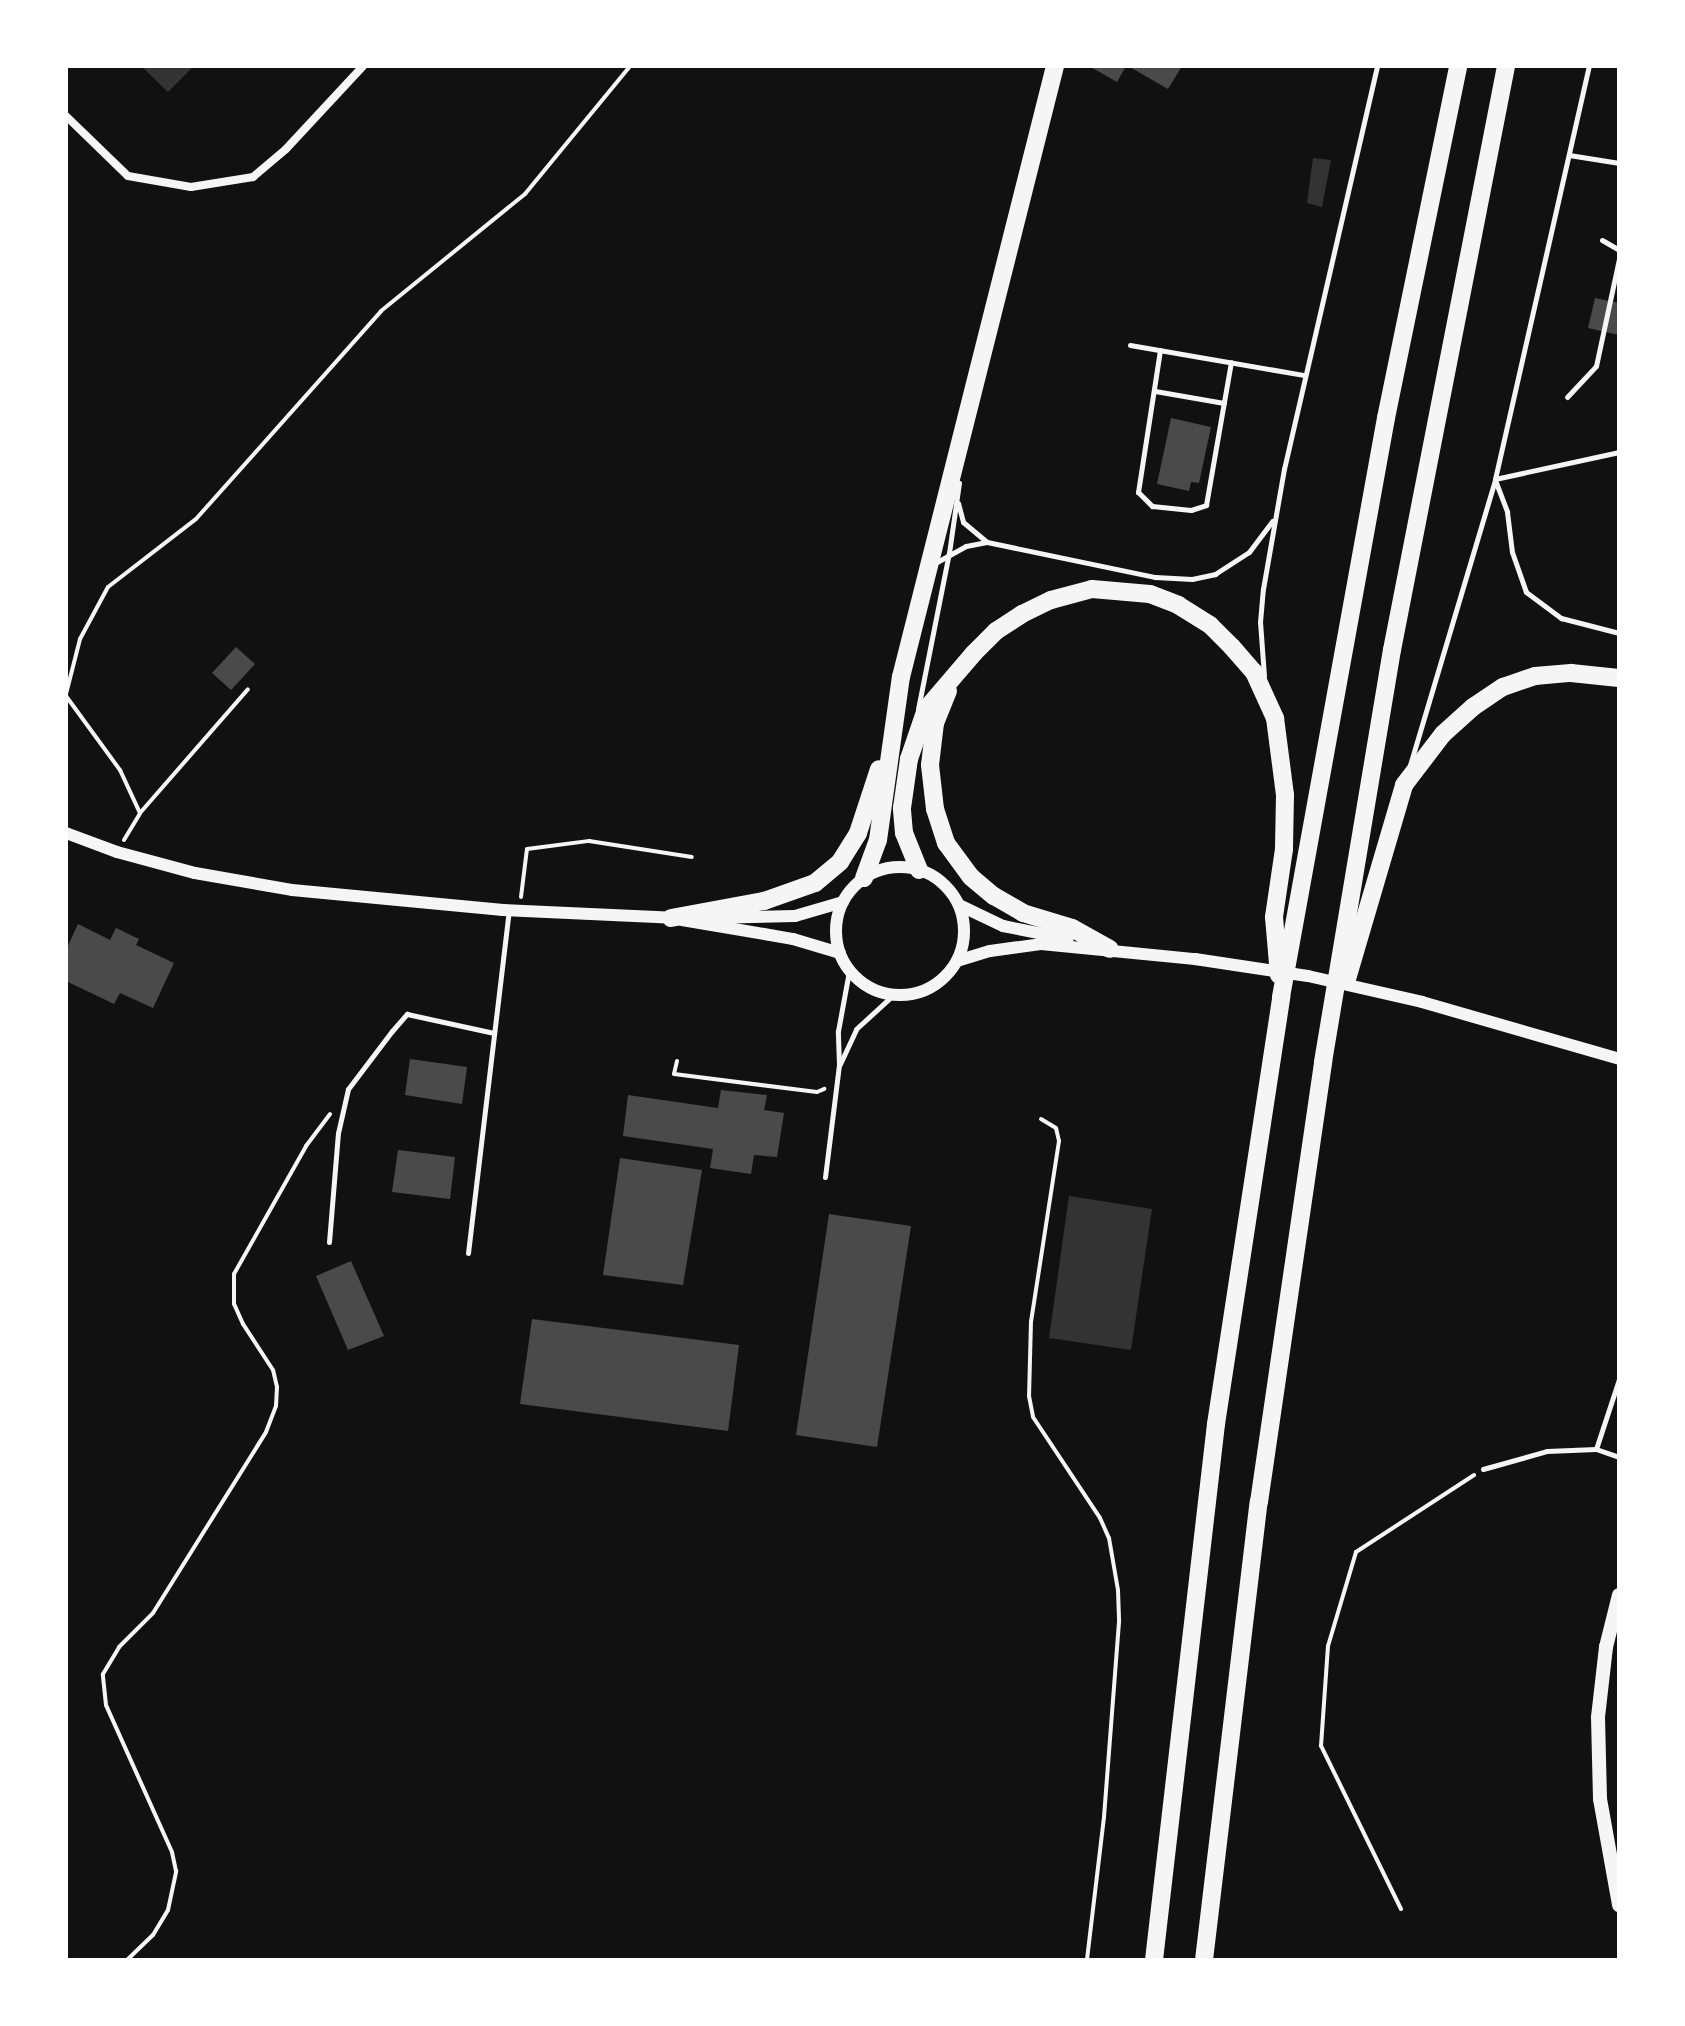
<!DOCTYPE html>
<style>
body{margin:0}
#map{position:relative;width:1685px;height:2026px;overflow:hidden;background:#111;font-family:"Noto Sans",sans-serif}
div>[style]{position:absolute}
.water>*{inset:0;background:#333}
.building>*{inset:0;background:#4a4a4a}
.path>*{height:4px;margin:-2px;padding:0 2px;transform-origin:2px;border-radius:2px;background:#f5f5f5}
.service>*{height:5px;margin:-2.5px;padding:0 2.5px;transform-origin:2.5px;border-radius:2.5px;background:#f5f5f5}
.minor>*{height:8px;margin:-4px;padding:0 4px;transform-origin:4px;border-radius:4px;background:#f5f5f5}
.tertiary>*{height:12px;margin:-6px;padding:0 6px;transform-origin:6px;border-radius:6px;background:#f5f5f5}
.tertiary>.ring{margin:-6px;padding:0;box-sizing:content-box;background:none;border:12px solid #f5f5f5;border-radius:50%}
.secondary>*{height:14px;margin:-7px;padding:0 7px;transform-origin:7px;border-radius:7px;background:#f5f5f5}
.trunk>*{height:18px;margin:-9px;padding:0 9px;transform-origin:9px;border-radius:9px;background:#f5f5f5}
span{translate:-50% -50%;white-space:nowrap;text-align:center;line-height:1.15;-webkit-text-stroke:8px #fff;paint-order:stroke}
.frame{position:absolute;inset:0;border:68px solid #fff;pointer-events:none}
</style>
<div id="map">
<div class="water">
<div style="clip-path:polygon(141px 66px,194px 66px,168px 92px)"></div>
<div style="clip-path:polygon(1313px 158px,1331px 160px,1322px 207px,1307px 203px)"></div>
<div style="clip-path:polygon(1069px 1196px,1152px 1209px,1131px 1350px,1049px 1338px)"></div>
</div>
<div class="building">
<div style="clip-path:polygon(1089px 66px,1126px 66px,1117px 82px)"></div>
<div style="clip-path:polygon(1128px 66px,1182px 66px,1168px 89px)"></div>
<div style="clip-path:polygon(1595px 298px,1619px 303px,1619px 335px,1588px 328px)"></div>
<div style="clip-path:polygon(1171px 418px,1211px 427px,1199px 483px,1191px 482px,1189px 491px,1157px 484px)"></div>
<div style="clip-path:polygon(236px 647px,255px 664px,231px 690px,212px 673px)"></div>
<div style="clip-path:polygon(78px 924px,110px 940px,116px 928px,139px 939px,136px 945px,174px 963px,153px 1008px,120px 993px,114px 1004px,66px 981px,66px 950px)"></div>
<div style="clip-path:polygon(410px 1059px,467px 1067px,462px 1104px,405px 1095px)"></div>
<div style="clip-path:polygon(721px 1090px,767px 1095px,764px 1110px,784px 1113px,777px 1157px,754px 1155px,751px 1174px,710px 1168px,713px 1149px,623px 1136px,628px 1095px,718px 1108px)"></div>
<div style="clip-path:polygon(398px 1150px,455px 1157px,450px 1199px,392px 1192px)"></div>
<div style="clip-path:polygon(620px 1158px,702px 1170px,683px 1285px,603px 1275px)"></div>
<div style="clip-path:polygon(829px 1214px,911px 1226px,877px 1447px,796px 1435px)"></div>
<div style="clip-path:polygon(351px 1261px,384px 1336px,348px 1350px,316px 1276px)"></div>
<div style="clip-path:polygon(532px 1319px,739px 1345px,728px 1431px,520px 1404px)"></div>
</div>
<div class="path">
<div style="left:66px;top:694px;width:57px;rotate:-75.7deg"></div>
<div style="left:80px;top:639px;width:59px;rotate:-61.7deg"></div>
<div style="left:108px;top:587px;width:111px;rotate:-37.7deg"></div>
<div style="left:196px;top:519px;width:278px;rotate:-48.3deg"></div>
<div style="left:381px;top:311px;width:186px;rotate:-39.1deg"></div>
<div style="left:525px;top:194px;width:166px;rotate:-50.6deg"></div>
<div style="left:66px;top:696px;width:92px;rotate:53.9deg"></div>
<div style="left:120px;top:770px;width:47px;rotate:65.1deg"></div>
<div style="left:124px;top:840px;width:31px;rotate:-59deg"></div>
<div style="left:140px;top:813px;width:164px;rotate:-48.9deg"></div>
<div style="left:521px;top:897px;width:48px;rotate:-82.9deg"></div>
<div style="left:527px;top:849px;width:63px;rotate:-7.4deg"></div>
<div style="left:589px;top:841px;width:104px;rotate:8.8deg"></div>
<div style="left:677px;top:1061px;width:13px;rotate:103deg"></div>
<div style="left:674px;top:1074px;width:144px;rotate:7.2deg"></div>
<div style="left:817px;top:1092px;width:8px;rotate:-23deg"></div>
<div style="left:1041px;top:1119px;width:17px;rotate:31deg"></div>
<div style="left:1056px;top:1128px;width:13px;rotate:77deg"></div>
<div style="left:1059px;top:1141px;width:182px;rotate:98.8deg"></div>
<div style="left:1031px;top:1321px;width:75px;rotate:91.5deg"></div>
<div style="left:1029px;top:1396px;width:21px;rotate:79deg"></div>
<div style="left:1033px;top:1417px;width:121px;rotate:56.4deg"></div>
<div style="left:1100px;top:1518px;width:22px;rotate:66deg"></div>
<div style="left:1109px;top:1538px;width:53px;rotate:80.2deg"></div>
<div style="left:1118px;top:1590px;width:32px;rotate:88deg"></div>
<div style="left:1119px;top:1622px;width:196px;rotate:94.4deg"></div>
<div style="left:1104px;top:1817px;width:144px;rotate:96.8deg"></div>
<div style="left:1401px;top:1909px;width:182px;rotate:-116.1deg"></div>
<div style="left:1321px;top:1746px;width:100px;rotate:-86deg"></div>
<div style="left:1328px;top:1646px;width:98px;rotate:-73.4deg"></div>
<div style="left:1356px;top:1552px;width:141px;rotate:-33.1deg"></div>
<div style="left:127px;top:1960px;width:36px;rotate:-44deg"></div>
<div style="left:153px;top:1935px;width:29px;rotate:-59deg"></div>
<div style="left:168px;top:1910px;width:40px;rotate:-78deg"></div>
<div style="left:176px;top:1871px;width:19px;rotate:-102deg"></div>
<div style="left:172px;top:1852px;width:161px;rotate:-114.2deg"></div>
<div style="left:106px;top:1705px;width:31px;rotate:-96deg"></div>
<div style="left:103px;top:1674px;width:31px;rotate:-59deg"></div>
<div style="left:119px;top:1647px;width:48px;rotate:-45deg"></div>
<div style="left:153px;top:1613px;width:213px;rotate:-58deg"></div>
<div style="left:266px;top:1432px;width:28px;rotate:-69deg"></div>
<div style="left:276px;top:1406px;width:19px;rotate:-87deg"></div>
<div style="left:277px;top:1387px;width:17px;rotate:-103deg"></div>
<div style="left:273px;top:1370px;width:55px;rotate:-123.1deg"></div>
<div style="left:243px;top:1324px;width:22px;rotate:-114deg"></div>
<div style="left:234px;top:1304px;width:30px;rotate:-90deg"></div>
<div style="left:234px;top:1274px;width:147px;rotate:-60.6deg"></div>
<div style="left:306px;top:1146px;width:40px;rotate:-53deg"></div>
</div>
<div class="service">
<div style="left:1569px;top:155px;width:51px;rotate:9.1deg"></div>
<div style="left:1602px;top:240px;width:20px;rotate:30deg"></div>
<div style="left:1130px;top:345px;width:177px;rotate:9.8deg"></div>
<div style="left:1160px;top:350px;width:144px;rotate:98.8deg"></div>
<div style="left:1138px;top:492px;width:20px;rotate:45deg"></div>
<div style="left:1152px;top:506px;width:39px;rotate:6deg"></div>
<div style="left:1191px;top:510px;width:16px;rotate:-18deg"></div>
<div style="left:1206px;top:505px;width:145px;rotate:-80.1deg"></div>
<div style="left:1155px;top:391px;width:70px;rotate:9.9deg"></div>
<div style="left:1567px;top:397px;width:42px;rotate:-46.9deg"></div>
<div style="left:1596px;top:366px;width:109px;rotate:-77.9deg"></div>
<div style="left:1495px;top:479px;width:127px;rotate:-12.3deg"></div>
<div style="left:1495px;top:480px;width:34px;rotate:69deg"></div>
<div style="left:1507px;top:512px;width:40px;rotate:82.9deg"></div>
<div style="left:1512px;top:552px;width:42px;rotate:70.7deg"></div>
<div style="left:1526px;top:592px;width:44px;rotate:36.6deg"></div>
<div style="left:1561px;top:618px;width:60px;rotate:14.5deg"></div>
<div style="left:958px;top:503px;width:20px;rotate:75deg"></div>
<div style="left:963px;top:522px;width:30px;rotate:40deg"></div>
<div style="left:937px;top:562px;width:33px;rotate:-29deg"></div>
<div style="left:966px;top:546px;width:21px;rotate:-11deg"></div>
<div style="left:987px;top:542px;width:172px;rotate:11.8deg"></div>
<div style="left:1155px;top:577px;width:37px;rotate:3deg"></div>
<div style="left:1192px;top:579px;width:24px;rotate:-12deg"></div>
<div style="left:1215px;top:574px;width:40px;rotate:-32.9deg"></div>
<div style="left:1249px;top:552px;width:39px;rotate:-53deg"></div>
<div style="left:1264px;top:676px;width:54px;rotate:-94.2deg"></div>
<div style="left:1260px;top:622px;width:33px;rotate:-85deg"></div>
<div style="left:1263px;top:589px;width:122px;rotate:-80.1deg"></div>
<div style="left:1284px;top:469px;width:414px;rotate:-77deg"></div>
<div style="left:918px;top:709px;width:159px;rotate:-78.8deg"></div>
<div style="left:949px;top:553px;width:71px;rotate:-81.9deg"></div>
<div style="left:1410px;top:765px;width:298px;rotate:-73.4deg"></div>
<div style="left:1495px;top:479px;width:424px;rotate:-77.2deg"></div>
<div style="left:840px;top:1064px;width:38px;rotate:-65deg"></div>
<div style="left:856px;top:1029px;width:49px;rotate:-42.5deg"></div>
<div style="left:825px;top:1177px;width:113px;rotate:-82.9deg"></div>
<div style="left:839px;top:1065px;width:34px;rotate:-92deg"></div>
<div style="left:838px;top:1031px;width:61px;rotate:-79.6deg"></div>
<div style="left:329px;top:1242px;width:109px;rotate:-85.3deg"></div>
<div style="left:338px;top:1133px;width:45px;rotate:-77.2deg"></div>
<div style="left:348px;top:1089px;width:73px;rotate:-52.8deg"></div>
<div style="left:392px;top:1031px;width:23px;rotate:-49deg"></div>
<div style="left:407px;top:1014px;width:89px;rotate:12.3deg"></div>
<div style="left:468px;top:1253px;width:344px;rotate:-83.2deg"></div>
<div style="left:1596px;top:1449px;width:74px;rotate:-71.8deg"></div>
<div style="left:1483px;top:1469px;width:66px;rotate:-15.7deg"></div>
<div style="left:1547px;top:1451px;width:49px;rotate:-2.3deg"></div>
<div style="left:1596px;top:1449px;width:24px;rotate:19deg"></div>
</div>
<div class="minor">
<div style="left:66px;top:116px;width:86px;rotate:44.1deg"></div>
<div style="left:128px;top:176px;width:64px;rotate:9.9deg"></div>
<div style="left:191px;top:187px;width:63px;rotate:-9.2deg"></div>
<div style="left:253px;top:177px;width:43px;rotate:-40.3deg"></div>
<div style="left:286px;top:149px;width:113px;rotate:-47.1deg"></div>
</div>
<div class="tertiary">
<div style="left:66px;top:833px;width:54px;rotate:20.4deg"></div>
<div style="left:117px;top:852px;width:81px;rotate:15.1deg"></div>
<div style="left:195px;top:873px;width:98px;rotate:9.9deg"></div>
<div style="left:292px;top:890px;width:212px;rotate:5.4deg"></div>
<div style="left:503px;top:910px;width:175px;rotate:2.6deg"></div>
<div class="ring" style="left:836px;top:867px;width:116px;height:116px"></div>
<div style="left:959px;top:905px;width:49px;rotate:25.5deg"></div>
<div style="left:1003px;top:926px;width:66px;rotate:11.3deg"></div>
<div style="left:708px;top:918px;width:87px;rotate:-1.3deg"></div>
<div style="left:795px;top:916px;width:50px;rotate:-16.3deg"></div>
<div style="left:682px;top:920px;width:113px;rotate:9.7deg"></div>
<div style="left:793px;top:939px;width:49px;rotate:16.6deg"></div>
<div style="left:957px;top:961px;width:34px;rotate:-17deg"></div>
<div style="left:990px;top:951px;width:51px;rotate:-7.8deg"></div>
<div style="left:1041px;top:944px;width:155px;rotate:5.6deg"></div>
<div style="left:1195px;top:959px;width:114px;rotate:8.6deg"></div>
<div style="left:1308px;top:976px;width:117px;rotate:12.8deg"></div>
<div style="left:1422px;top:1002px;width:205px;rotate:16.1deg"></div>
</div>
<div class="secondary">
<div style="left:1619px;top:1595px;width:54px;rotate:104deg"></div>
<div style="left:1606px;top:1647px;width:70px;rotate:96.5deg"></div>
<div style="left:1598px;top:1717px;width:82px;rotate:88.6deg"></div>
<div style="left:1600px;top:1799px;width:108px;rotate:79.8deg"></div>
</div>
<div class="trunk">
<div style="left:948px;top:691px;width:35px;rotate:112deg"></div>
<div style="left:935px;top:723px;width:42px;rotate:96.8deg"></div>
<div style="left:930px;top:765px;width:44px;rotate:83.5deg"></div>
<div style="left:935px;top:809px;width:36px;rotate:72deg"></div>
<div style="left:946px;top:843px;width:42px;rotate:53.7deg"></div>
<div style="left:971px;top:877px;width:30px;rotate:40deg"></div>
<div style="left:994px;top:896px;width:34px;rotate:30deg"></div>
<div style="left:1023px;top:913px;width:51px;rotate:17deg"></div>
<div style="left:1072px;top:928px;width:43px;rotate:28.9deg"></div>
<div style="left:919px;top:870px;width:40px;rotate:-112deg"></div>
<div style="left:904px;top:833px;width:25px;rotate:-95deg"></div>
<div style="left:902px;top:808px;width:49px;rotate:-81.9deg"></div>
<div style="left:909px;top:759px;width:53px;rotate:-71.2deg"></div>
<div style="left:926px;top:709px;width:74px;rotate:-49.4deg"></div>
<div style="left:974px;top:653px;width:31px;rotate:-45deg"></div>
<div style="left:996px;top:631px;width:31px;rotate:-33deg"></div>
<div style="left:1022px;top:614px;width:32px;rotate:-26deg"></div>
<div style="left:1051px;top:600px;width:42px;rotate:-15deg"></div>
<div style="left:1092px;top:589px;width:58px;rotate:4.9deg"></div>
<div style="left:1150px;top:594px;width:30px;rotate:21deg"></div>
<div style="left:1178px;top:605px;width:38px;rotate:32deg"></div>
<div style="left:1210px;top:625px;width:31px;rotate:45deg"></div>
<div style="left:1232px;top:647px;width:33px;rotate:49deg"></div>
<div style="left:1254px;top:672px;width:51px;rotate:65.5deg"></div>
<div style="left:1275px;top:718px;width:78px;rotate:82.6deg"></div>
<div style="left:1285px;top:795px;width:54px;rotate:91.1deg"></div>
<div style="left:1284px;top:849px;width:69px;rotate:98.4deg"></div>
<div style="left:1274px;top:917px;width:58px;rotate:85.1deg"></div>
<div style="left:864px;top:878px;width:40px;rotate:-69.8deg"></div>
<div style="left:878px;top:840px;width:165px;rotate:-82deg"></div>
<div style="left:901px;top:677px;width:630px;rotate:-75.85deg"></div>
<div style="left:671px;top:918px;width:95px;rotate:-10.4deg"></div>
<div style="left:764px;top:901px;width:54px;rotate:-19.4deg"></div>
<div style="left:815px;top:883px;width:33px;rotate:-40deg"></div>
<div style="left:840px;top:862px;width:34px;rotate:-58deg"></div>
<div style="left:858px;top:833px;width:67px;rotate:-71.8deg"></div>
<div style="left:1347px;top:979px;width:202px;rotate:-73.6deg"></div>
<div style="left:1404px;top:785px;width:64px;rotate:-52.6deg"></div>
<div style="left:1443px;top:734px;width:40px;rotate:-42deg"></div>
<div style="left:1473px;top:707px;width:36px;rotate:-34deg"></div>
<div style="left:1503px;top:687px;width:34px;rotate:-19deg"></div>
<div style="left:1535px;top:676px;width:36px;rotate:-5deg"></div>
<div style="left:1571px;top:673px;width:48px;rotate:5.9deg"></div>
<div style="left:1154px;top:1960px;width:540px;rotate:-83.4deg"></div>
<div style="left:1216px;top:1424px;width:432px;rotate:-81.3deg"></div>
<div style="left:1281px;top:997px;width:588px;rotate:-79.72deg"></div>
<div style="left:1386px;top:418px;width:359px;rotate:-78.4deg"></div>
<div style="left:1204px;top:1960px;width:461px;rotate:-83.2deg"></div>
<div style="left:1259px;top:1502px;width:445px;rotate:-81.7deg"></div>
<div style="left:1323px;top:1062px;width:418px;rotate:-80.5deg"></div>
<div style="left:1392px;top:650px;width:595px;rotate:-78.95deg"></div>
</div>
<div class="frame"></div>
</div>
